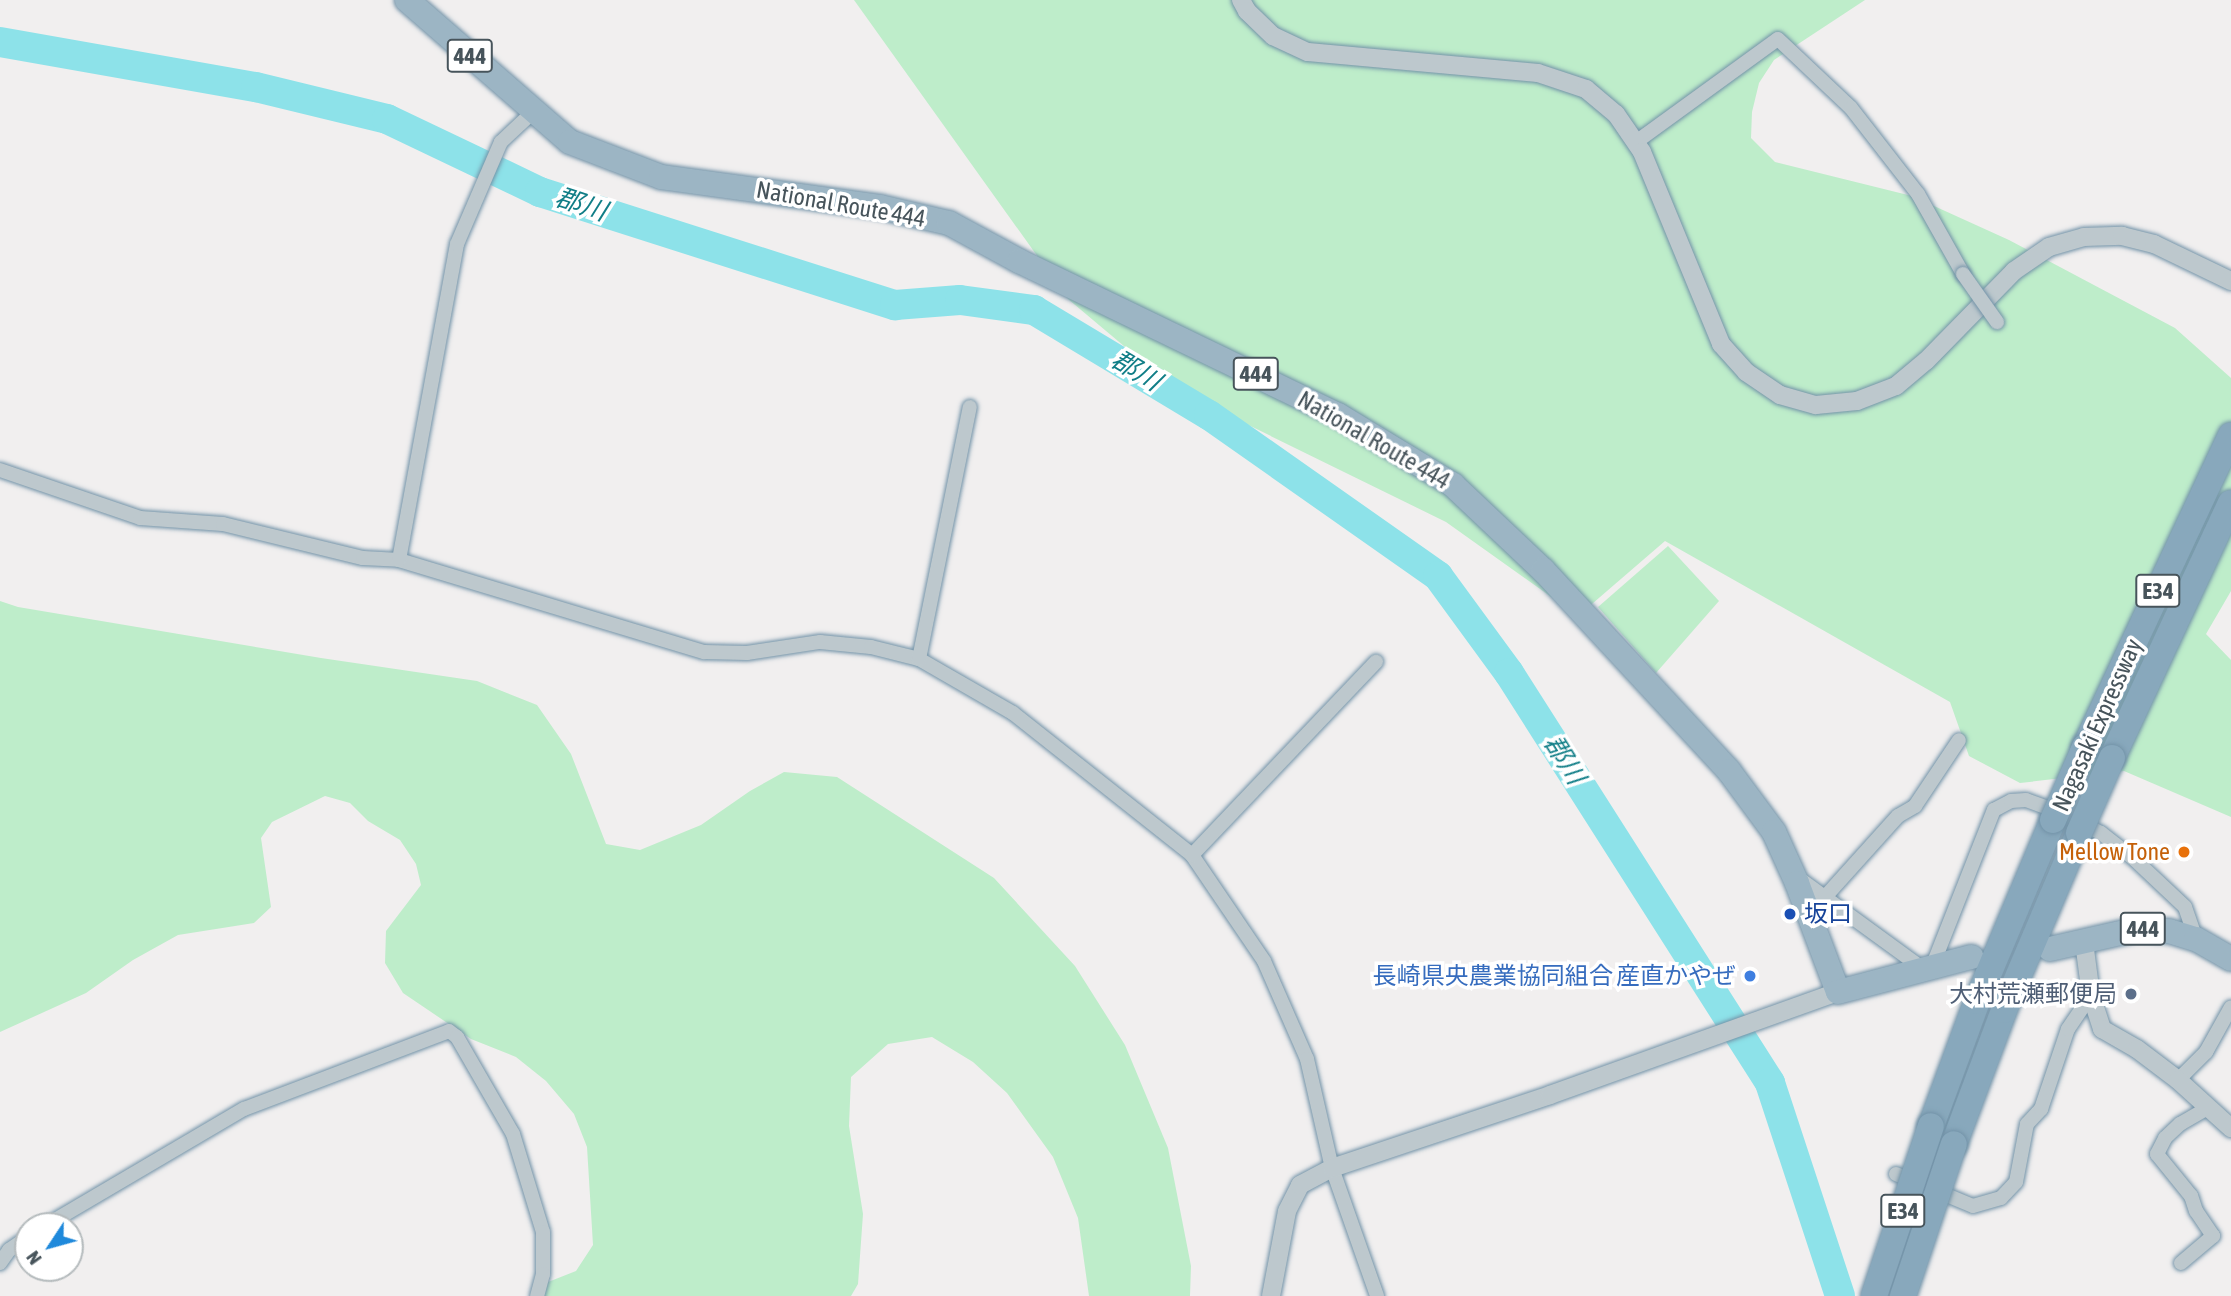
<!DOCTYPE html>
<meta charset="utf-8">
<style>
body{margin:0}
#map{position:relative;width:2231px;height:1296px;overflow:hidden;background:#f1efef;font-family:"Asap Condensed","Noto Sans JP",sans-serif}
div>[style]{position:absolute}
.green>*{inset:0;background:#beedca}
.river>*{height:30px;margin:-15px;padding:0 15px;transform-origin:15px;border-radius:15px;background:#8de2e9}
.roads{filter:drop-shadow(0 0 2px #7393a8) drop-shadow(0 0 2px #7393a8)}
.minor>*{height:14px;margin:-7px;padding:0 7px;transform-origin:7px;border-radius:7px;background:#bdc8cd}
.tertiary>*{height:18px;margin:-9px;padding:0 9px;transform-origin:9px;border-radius:9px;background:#bdc8cd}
.trunk>*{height:24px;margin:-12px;padding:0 12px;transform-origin:12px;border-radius:12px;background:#9cb5c4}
.motorway>*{height:26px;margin:-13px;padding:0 13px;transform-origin:13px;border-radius:13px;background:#88a8bc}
.bridges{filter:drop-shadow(0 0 2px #7393a8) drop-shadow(0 0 2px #7393a8)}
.minor-bridge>*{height:14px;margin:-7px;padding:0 7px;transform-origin:7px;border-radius:7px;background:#bdc8cd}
.motorway-bridge>*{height:26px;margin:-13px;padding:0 13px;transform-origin:13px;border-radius:13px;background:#88a8bc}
.dots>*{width:19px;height:19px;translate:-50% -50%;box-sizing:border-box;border:4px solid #fff;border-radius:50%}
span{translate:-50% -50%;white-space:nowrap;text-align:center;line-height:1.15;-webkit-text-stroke:7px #fff;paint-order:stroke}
.shield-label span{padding:2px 5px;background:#fff;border:2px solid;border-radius:5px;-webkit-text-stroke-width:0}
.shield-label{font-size:23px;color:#47545b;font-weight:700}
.street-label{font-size:24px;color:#47545b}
.food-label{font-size:24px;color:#c56008}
.right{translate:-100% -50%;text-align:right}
.transit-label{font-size:24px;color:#164399}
.left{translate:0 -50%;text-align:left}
.shop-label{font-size:24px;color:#366cbe}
.service-label{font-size:24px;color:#4e5e75}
.water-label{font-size:26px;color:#117e87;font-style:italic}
.north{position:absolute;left:14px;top:1212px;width:70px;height:70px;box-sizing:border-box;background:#fff;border:2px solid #b5bbbd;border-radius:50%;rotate:234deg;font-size:19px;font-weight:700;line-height:28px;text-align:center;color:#47545b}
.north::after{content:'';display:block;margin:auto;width:24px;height:32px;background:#1f89db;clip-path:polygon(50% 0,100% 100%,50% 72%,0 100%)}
</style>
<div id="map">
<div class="green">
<div style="clip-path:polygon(854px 0,1865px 0,1774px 60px,1759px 83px,1752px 112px,1751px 138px,1775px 162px,1912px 196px,2009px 240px,2175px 328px,2231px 378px,2231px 591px,2206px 634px,2231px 660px,2231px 817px,2124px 771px,2020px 783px,1969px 756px,1950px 702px,1665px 541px,1578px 616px,1446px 522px,1230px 416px,1137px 357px,1068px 299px)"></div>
<div style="clip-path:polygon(1668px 546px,1719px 601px,1656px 673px,1598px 607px)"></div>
<div style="clip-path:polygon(0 601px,18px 607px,321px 658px,477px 681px,537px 705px,571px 754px,606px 844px,640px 850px,701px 825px,750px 791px,784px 772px,837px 777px,994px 878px,1075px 966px,1125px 1045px,1168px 1148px,1191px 1266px,1190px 1296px,1089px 1296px,1078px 1218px,1053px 1157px,1007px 1093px,973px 1062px,932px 1037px,888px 1044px,851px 1077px,849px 1126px,863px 1214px,858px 1284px,851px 1296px,533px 1296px,543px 1284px,576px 1271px,593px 1245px,587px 1147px,574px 1114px,546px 1081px,516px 1057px,471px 1039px,403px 993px,385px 963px,386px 931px,421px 885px,416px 864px,400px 840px,368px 821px,350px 803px,325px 796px,272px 822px,261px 838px,271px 907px,254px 923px,178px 935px,133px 960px,86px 993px,0 1032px)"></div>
</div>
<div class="river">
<div style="left:0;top:42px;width:260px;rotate:10deg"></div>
<div style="left:256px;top:87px;width:135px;rotate:13.7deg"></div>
<div style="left:387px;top:119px;width:170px;rotate:25.5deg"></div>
<div style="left:540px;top:192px;width:373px;rotate:17.7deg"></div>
<div style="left:895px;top:305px;width:65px;rotate:-4.4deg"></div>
<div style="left:960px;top:300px;width:75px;rotate:7.7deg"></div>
<div style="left:1034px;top:310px;width:204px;rotate:31deg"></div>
<div style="left:1209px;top:415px;width:280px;rotate:35.1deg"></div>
<div style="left:1438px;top:576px;width:120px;rotate:53.8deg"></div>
<div style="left:1509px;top:673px;width:486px;rotate:57.5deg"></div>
<div style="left:1770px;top:1083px;width:224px;rotate:71.8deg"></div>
</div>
<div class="roads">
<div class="minor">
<div style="left:1636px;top:142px;width:175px;rotate:-36deg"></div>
<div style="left:1778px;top:39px;width:100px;rotate:43.4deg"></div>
<div style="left:1851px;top:108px;width:109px;rotate:52.1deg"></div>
<div style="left:1918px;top:194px;width:92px;rotate:60.6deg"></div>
<div style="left:0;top:470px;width:148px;rotate:18.9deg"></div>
<div style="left:140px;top:518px;width:83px;rotate:4.1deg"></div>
<div style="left:223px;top:524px;width:144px;rotate:13.7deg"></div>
<div style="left:363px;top:558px;width:36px;rotate:3deg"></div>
<div style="left:399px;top:560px;width:319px;rotate:16.8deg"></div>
<div style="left:704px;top:652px;width:43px;rotate:1.3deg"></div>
<div style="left:747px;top:653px;width:74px;rotate:-8.6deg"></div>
<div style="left:820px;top:642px;width:51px;rotate:5.6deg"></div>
<div style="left:871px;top:647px;width:49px;rotate:14deg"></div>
<div style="left:919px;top:659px;width:108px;rotate:29.9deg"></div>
<div style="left:1013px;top:713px;width:228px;rotate:38.4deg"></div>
<div style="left:1192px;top:855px;width:128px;rotate:55.8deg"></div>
<div style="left:1264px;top:961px;width:107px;rotate:66.3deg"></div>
<div style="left:1307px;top:1059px;width:112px;rotate:77.1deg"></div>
<div style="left:1332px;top:1168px;width:136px;rotate:70.6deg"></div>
<div style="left:399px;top:560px;width:321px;rotate:-79.6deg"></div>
<div style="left:457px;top:244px;width:111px;rotate:-66.7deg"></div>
<div style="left:501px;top:142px;width:44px;rotate:-43.2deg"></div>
<div style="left:919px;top:659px;width:257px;rotate:-78.6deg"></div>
<div style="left:2079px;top:822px;width:25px;rotate:27deg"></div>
<div style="left:2101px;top:833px;width:41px;rotate:38deg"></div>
<div style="left:2133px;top:858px;width:71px;rotate:43.3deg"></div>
<div style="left:2185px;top:907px;width:34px;rotate:71deg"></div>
<div style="left:1192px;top:855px;width:267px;rotate:-46.4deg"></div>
<div style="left:1797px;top:877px;width:156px;rotate:36.1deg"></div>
<div style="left:1825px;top:897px;width:109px;rotate:-48deg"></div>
<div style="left:1898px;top:816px;width:20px;rotate:-30deg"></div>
<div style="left:1915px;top:806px;width:79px;rotate:-56.3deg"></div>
<div style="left:1932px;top:967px;width:169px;rotate:-68.5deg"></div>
<div style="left:1994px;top:810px;width:19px;rotate:-28deg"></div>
<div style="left:2011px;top:801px;width:15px;rotate:-4deg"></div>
<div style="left:2026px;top:800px;width:37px;rotate:20deg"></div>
<div style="left:2178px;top:1080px;width:40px;rotate:-45deg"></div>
<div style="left:2206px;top:1052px;width:51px;rotate:-60.9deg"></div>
<div style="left:1896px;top:1174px;width:83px;rotate:22.6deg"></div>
<div style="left:1973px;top:1206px;width:29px;rotate:-16deg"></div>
<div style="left:2001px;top:1198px;width:22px;rotate:-47deg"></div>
<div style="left:2016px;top:1182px;width:59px;rotate:-79.3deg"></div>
<div style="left:2027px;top:1124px;width:21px;rotate:-47deg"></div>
<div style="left:2041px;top:1109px;width:84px;rotate:-71.4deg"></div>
<div style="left:2068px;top:1029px;width:41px;rotate:-55.9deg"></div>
<div style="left:45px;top:1226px;width:231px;rotate:-30.5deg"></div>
<div style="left:244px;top:1109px;width:219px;rotate:-20.8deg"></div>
<div style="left:449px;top:1031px;width:10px;rotate:37deg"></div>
<div style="left:457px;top:1037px;width:112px;rotate:60deg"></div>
<div style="left:513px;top:1134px;width:102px;rotate:73deg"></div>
<div style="left:543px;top:1232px;width:42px;rotate:90deg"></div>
<div style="left:543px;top:1274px;width:23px;rotate:105deg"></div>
<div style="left:0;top:1263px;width:16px;rotate:-55deg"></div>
<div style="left:9px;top:1250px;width:23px;rotate:-34deg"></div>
<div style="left:2181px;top:1263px;width:42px;rotate:-40.2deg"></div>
<div style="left:2213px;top:1236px;width:30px;rotate:-124deg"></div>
<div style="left:2196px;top:1211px;width:16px;rotate:-108deg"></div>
<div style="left:2191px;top:1196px;width:54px;rotate:-129deg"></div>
<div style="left:2157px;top:1154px;width:18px;rotate:-63deg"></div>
<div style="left:2165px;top:1138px;width:21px;rotate:-43deg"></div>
<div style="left:2180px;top:1124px;width:34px;rotate:-30deg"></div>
</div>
<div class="tertiary">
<div style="left:1241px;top:0;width:13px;rotate:61deg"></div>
<div style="left:1247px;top:11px;width:36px;rotate:44deg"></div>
<div style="left:1273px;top:36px;width:38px;rotate:25deg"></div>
<div style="left:1308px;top:52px;width:231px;rotate:5.2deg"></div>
<div style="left:1538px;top:73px;width:51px;rotate:18.4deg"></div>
<div style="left:1586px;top:89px;width:39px;rotate:40deg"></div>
<div style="left:1616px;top:114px;width:46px;rotate:55.6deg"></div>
<div style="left:1642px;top:152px;width:208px;rotate:67.6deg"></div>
<div style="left:1721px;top:344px;width:38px;rotate:48deg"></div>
<div style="left:1746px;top:372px;width:41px;rotate:34.1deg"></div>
<div style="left:1780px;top:395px;width:37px;rotate:16deg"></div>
<div style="left:1816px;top:405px;width:41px;rotate:-5.6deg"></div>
<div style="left:1857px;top:401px;width:42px;rotate:-21deg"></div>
<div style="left:1896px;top:386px;width:39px;rotate:-40deg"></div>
<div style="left:1926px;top:361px;width:126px;rotate:-45.6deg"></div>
<div style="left:2014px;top:271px;width:42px;rotate:-34.4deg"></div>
<div style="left:2049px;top:247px;width:36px;rotate:-16deg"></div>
<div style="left:2084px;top:237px;width:38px;rotate:-2deg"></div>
<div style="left:2122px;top:236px;width:33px;rotate:14deg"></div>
<div style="left:2154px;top:244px;width:85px;rotate:25.7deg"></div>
<div style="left:2084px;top:942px;width:53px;rotate:82.5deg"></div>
<div style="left:2091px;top:995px;width:36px;rotate:72deg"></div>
<div style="left:2102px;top:1029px;width:40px;rotate:29.7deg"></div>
<div style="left:2137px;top:1049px;width:51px;rotate:37.1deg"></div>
<div style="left:2178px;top:1080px;width:72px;rotate:42.2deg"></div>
<div style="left:1271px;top:1296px;width:86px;rotate:-79.3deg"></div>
<div style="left:1287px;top:1211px;width:29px;rotate:-63deg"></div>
<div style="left:1300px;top:1185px;width:36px;rotate:-28deg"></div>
<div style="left:1332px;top:1168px;width:230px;rotate:-18.5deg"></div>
<div style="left:1550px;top:1095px;width:306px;rotate:-19.7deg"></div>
</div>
<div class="trunk">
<div style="left:407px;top:0;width:216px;rotate:41.1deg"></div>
<div style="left:570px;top:142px;width:97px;rotate:21deg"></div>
<div style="left:661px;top:177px;width:221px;rotate:7.8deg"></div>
<div style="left:880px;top:207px;width:71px;rotate:13.1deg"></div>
<div style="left:949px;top:223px;width:80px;rotate:28.5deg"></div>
<div style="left:1019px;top:261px;width:354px;rotate:25.8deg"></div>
<div style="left:1338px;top:415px;width:135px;rotate:31.3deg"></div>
<div style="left:1453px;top:485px;width:124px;rotate:43.4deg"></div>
<div style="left:1543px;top:570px;width:274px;rotate:47.2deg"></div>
<div style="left:1729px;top:771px;width:76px;rotate:53.6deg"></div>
<div style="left:1774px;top:832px;width:56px;rotate:65.7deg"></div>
<div style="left:1797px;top:883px;width:116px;rotate:69.4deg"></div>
<div style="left:1838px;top:992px;width:138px;rotate:-14.7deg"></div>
<div style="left:2050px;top:949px;width:90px;rotate:-12.8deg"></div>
<div style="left:2138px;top:929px;width:31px;rotate:4deg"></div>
<div style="left:2169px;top:931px;width:28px;rotate:17deg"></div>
<div style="left:2196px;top:939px;width:40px;rotate:29.7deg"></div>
</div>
<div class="motorway">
<div style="left:2085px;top:747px;width:344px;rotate:-64.9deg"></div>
<div style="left:2112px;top:758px;width:281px;rotate:-65deg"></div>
<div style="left:1931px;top:1126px;width:133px;rotate:-69.8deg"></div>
<div style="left:1977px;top:1001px;width:196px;rotate:-67.2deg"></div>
<div style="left:1954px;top:1144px;width:143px;rotate:-69.5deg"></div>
<div style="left:2004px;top:1010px;width:192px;rotate:-67deg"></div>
</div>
</div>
<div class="bridges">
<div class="minor-bridge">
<div style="left:1963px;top:274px;width:59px;rotate:54.7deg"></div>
</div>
<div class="motorway-bridge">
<div style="left:2053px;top:820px;width:80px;rotate:-66.3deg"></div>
<div style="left:2079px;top:833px;width:82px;rotate:-66.3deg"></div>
<div style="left:1874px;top:1296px;width:179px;rotate:-71.5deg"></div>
<div style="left:1903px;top:1296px;width:160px;rotate:-71.5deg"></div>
</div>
</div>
<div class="dots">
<div style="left:2184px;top:852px;background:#e8710a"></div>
<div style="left:1790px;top:914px;background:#1a4fb4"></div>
<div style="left:1750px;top:976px;background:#3f7fe0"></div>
<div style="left:2131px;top:994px;background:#5c6f8a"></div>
</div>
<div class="shield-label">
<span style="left:470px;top:56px">444</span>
<span style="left:1256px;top:374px">444</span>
<span style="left:2158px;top:591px">E34</span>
<span style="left:2143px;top:929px">444</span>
<span style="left:1903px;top:1211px">E34</span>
</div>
<div class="street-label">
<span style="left:841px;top:204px;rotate:10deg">National Route 444</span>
<span style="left:1374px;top:440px;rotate:30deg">National Route 444</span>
<span style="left:2097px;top:725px;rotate:-66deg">Nagasaki Expressway</span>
</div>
<div class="food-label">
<span class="right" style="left:2170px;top:852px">Mellow Tone</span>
</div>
<div class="transit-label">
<span class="left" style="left:1804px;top:914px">坂口</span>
</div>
<div class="shop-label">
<span class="right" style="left:1736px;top:976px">長崎県央農業協同組合 産直かやぜ</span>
</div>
<div class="service-label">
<span class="right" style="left:2117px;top:994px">大村荒瀬郵便局</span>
</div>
<div class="water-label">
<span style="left:581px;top:205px;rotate:18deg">郡川</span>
<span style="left:1136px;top:371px;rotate:31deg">郡川</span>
<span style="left:1564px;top:760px;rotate:58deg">郡川</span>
</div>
<div class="north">N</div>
</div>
